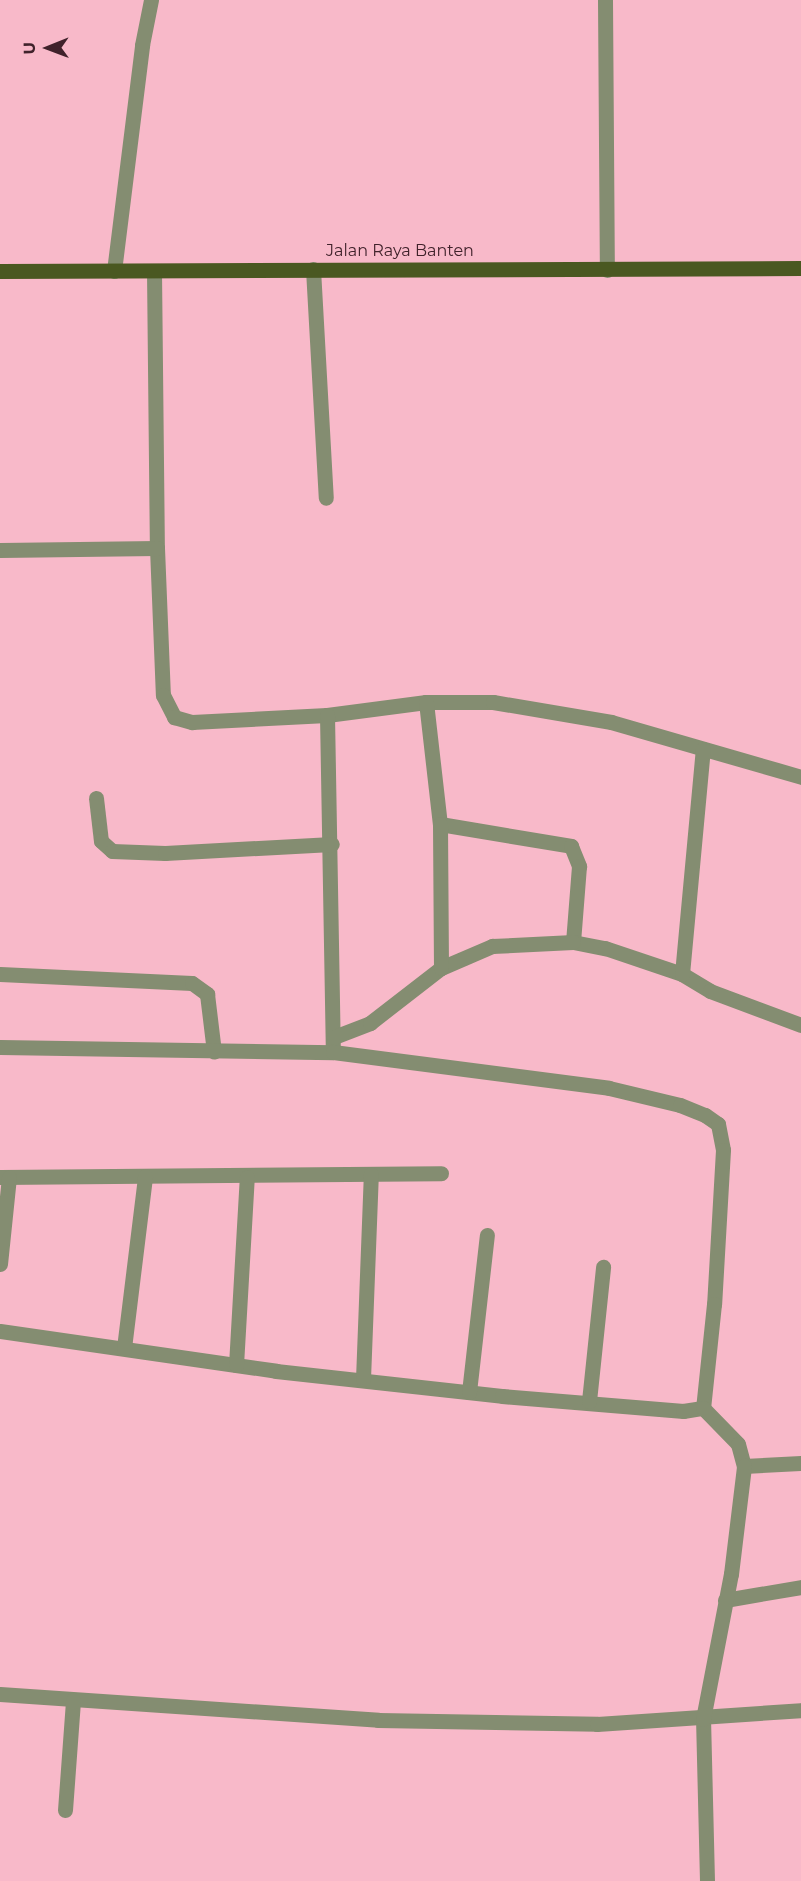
<!DOCTYPE html>
<style>
body{margin:0}
#map{position:relative;width:801px;height:1881px;overflow:hidden;background:#f8b9c9;font-family:Montserrat,sans-serif}
div>[style]{position:absolute}
.minor>*{height:15px;margin:-7.5px;padding:0 7.5px;transform-origin:7.5px;border-radius:7.5px;background:#848d71}
.major>*{height:15px;margin:-7.5px;padding:0 7.5px;transform-origin:7.5px;border-radius:7.5px;background:#4a5821}
span{translate:-50% -50%;white-space:nowrap;text-align:center;line-height:1.15;-webkit-text-stroke:5px #f8b9c9;paint-order:stroke}
.street-label{font-size:16px;color:#40222b}
.north{position:absolute;left:18px;top:18px;width:60px;height:60px;-webkit-text-stroke:4px #f8b9c9;paint-order:stroke;rotate:269deg;font-size:16px;font-weight:700;line-height:24px;text-align:center;color:#40222b}
.north::after{content:'';display:block;margin:auto;width:21px;height:27px;background:#40222b;clip-path:polygon(50% 0,100% 100%,50% 72%,0 100%)}
</style>
<div id="map">
<div class="minor">
<div style="left:605px;top:0;width:270px;rotate:89.6deg"></div>
<div style="left:313px;top:269px;width:229px;rotate:86.8deg"></div>
<div style="left:114px;top:271px;width:228px;rotate:-82.9deg"></div>
<div style="left:142px;top:45px;width:46px;rotate:-78.7deg"></div>
<div style="left:154px;top:271px;width:277px;rotate:89.4deg"></div>
<div style="left:157px;top:548px;width:147px;rotate:87.7deg"></div>
<div style="left:163px;top:695px;width:25px;rotate:63deg"></div>
<div style="left:174px;top:717px;width:19px;rotate:16deg"></div>
<div style="left:192px;top:722px;width:135px;rotate:-3deg"></div>
<div style="left:327px;top:715px;width:100px;rotate:-7.5deg"></div>
<div style="left:426px;top:702px;width:67px"></div>
<div style="left:493px;top:702px;width:120px;rotate:9.6deg"></div>
<div style="left:611px;top:722px;width:198px;rotate:16.1deg"></div>
<div style="left:0;top:550px;width:157px;rotate:-0.7deg"></div>
<div style="left:426px;top:702px;width:123px;rotate:83.5deg"></div>
<div style="left:440px;top:824px;width:133px;rotate:9.5deg"></div>
<div style="left:571px;top:846px;width:22px;rotate:68deg"></div>
<div style="left:579px;top:866px;width:76px;rotate:94.5deg"></div>
<div style="left:573px;top:942px;width:33px;rotate:11deg"></div>
<div style="left:605px;top:948px;width:81px;rotate:18.7deg"></div>
<div style="left:682px;top:974px;width:33px;rotate:31deg"></div>
<div style="left:710px;top:991px;width:97px;rotate:20.5deg"></div>
<div style="left:327px;top:715px;width:337px;rotate:89deg"></div>
<div style="left:96px;top:798px;width:43px;rotate:83.4deg"></div>
<div style="left:101px;top:841px;width:15px;rotate:42deg"></div>
<div style="left:112px;top:851px;width:53px;rotate:2.2deg"></div>
<div style="left:165px;top:853px;width:167px;rotate:-3.1deg"></div>
<div style="left:441px;top:968px;width:56px;rotate:-23.3deg"></div>
<div style="left:492px;top:946px;width:81px;rotate:-2.8deg"></div>
<div style="left:0;top:974px;width:192px;rotate:2.7deg"></div>
<div style="left:192px;top:983px;width:19px;rotate:36deg"></div>
<div style="left:207px;top:994px;width:58px;rotate:83.1deg"></div>
<div style="left:682px;top:974px;width:226px;rotate:-84.7deg"></div>
<div style="left:334px;top:1037px;width:39px;rotate:-21deg"></div>
<div style="left:370px;top:1023px;width:90px;rotate:-37.8deg"></div>
<div style="left:441px;top:968px;width:144px;rotate:-90.4deg"></div>
<div style="left:0;top:1047px;width:333px;rotate:0.9deg"></div>
<div style="left:333px;top:1052px;width:278px;rotate:7.4deg"></div>
<div style="left:609px;top:1088px;width:73px;rotate:13.5deg"></div>
<div style="left:680px;top:1105px;width:27px;rotate:22deg"></div>
<div style="left:705px;top:1115px;width:16px;rotate:35deg"></div>
<div style="left:718px;top:1124px;width:26px;rotate:79deg"></div>
<div style="left:723px;top:1150px;width:154px;rotate:93.3deg"></div>
<div style="left:714px;top:1304px;width:105px;rotate:96deg"></div>
<div style="left:0;top:1177px;width:441px;rotate:-0.5deg"></div>
<div style="left:0;top:1264px;width:87px;rotate:-84.1deg"></div>
<div style="left:0;top:1331px;width:279px;rotate:8.2deg"></div>
<div style="left:276px;top:1371px;width:227px;rotate:6.3deg"></div>
<div style="left:502px;top:1396px;width:182px;rotate:4.7deg"></div>
<div style="left:683px;top:1411px;width:20px;rotate:-9deg"></div>
<div style="left:124px;top:1348px;width:173px;rotate:-83deg"></div>
<div style="left:236px;top:1365px;width:188px;rotate:-86.7deg"></div>
<div style="left:363px;top:1379px;width:205px;rotate:-87.8deg"></div>
<div style="left:469px;top:1392px;width:158px;rotate:-83.5deg"></div>
<div style="left:589px;top:1401px;width:135px;rotate:-84deg"></div>
<div style="left:703px;top:1408px;width:50px;rotate:45.8deg"></div>
<div style="left:738px;top:1444px;width:23px;rotate:75deg"></div>
<div style="left:744px;top:1466px;width:57px;rotate:-3deg"></div>
<div style="left:725px;top:1600px;width:77px;rotate:-9.7deg"></div>
<div style="left:0;top:1694px;width:379px;rotate:3.9deg"></div>
<div style="left:378px;top:1720px;width:219px;rotate:1deg"></div>
<div style="left:597px;top:1724px;width:204px;rotate:-3.9deg"></div>
<div style="left:65px;top:1810px;width:110px;rotate:-85.8deg"></div>
<div style="left:707px;top:1881px;width:162px;rotate:-91.4deg"></div>
<div style="left:703px;top:1719px;width:148px;rotate:-79.1deg"></div>
<div style="left:731px;top:1574px;width:109px;rotate:-83.1deg"></div>
</div>
<div class="major">
<div style="left:0;top:271px;width:801px;rotate:-0.21deg"></div>
</div>
<div class="street-label">
<span style="left:400px;top:251px">Jalan Raya Banten</span>
</div>
<div class="north">U</div>
</div>
